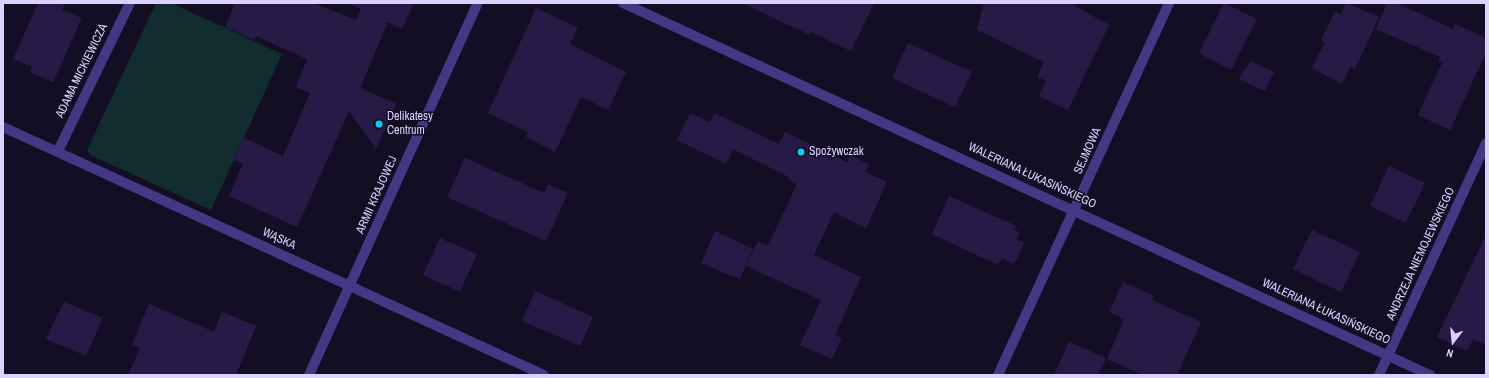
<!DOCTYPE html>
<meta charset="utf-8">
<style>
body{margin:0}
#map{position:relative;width:1489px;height:378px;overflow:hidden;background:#140e25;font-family:"Archivo Narrow",sans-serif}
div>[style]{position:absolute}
.green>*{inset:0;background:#112d2f}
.building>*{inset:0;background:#271a46}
.minor>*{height:10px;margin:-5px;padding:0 5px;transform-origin:5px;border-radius:5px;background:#423884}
.dots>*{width:11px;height:11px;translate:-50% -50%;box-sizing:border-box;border:2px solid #140e25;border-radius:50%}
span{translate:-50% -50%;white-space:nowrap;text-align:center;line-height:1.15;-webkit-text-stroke:3px #140e25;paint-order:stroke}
.street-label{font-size:12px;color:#dbd2ff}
.poi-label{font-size:12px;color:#dbd2ff}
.left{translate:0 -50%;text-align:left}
.frame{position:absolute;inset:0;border:4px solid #dbd2ff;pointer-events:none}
.north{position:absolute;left:1433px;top:322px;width:40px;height:40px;-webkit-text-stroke:3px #140e25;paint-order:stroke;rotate:196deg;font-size:11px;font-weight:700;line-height:16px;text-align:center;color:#dbd2ff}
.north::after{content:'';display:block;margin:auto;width:14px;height:18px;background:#dbd2ff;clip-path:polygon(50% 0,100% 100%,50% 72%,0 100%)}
</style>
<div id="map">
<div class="green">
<div style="clip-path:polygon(156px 3px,171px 3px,282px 54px,211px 210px,90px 155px,87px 150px)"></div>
</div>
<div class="building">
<div style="clip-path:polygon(38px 3px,65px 3px,62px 10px,82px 18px,53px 82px,30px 72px,32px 67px,13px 59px)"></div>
<div style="clip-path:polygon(235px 3px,313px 3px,356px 20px,361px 9px,348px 3px,414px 3px,402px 29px,388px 22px,360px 88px,396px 104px,376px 149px,349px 111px,297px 227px,229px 196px,243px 163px,234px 160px,244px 138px,283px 156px,310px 93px,296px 87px,307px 59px,256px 36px,254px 40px,225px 27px)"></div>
<div style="clip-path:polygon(742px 3px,874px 3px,851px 51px,811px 32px,810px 35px)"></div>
<div style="clip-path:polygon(984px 3px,1070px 3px,1109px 25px,1068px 110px,1039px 96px,1046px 81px,1037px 77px,1044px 62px,977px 30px)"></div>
<div style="clip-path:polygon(1224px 3px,1257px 19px,1231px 70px,1199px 53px)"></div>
<div style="clip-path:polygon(1346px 3px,1379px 17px,1355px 69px,1350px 67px,1342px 84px,1312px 68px,1325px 42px,1321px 40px,1335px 12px,1341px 14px)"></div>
<div style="clip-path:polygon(1387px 3px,1397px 3px,1453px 29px,1455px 24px,1486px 38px,1486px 53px,1450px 130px,1418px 115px,1442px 63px,1438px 61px,1440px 57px,1376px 29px)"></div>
<div style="clip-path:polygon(536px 8px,578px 28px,570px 44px,626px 72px,608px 110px,581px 97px,555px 152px,526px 137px,528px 132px,488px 113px)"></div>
<div style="clip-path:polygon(908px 43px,972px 72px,955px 107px,892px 78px)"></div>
<div style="clip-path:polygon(1250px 61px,1274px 72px,1265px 91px,1239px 79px)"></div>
<div style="clip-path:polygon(690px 113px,710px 122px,714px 113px,779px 144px,785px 132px,847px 162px,850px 155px,869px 164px,865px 172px,887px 182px,866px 228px,834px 212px,814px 255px,861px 277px,835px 335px,842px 338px,832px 359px,800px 345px,821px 300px,746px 266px,758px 241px,768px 246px,797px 184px,788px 179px,789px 177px,733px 149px,726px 164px,677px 140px)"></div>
<div style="clip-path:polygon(465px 158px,544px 193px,548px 184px,568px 193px,546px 241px,447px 197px)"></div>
<div style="clip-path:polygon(1389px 166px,1425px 183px,1406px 223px,1370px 206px)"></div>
<div style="clip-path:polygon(949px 196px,1016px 226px,1014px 230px,1020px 232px,1016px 240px,1024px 243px,1014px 264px,1002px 258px,998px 265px,932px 234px)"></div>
<div style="clip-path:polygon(1312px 230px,1360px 252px,1341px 292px,1293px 269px)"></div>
<div style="clip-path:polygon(715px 231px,753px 249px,740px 279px,701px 263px)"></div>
<div style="clip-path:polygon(1486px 235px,1486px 345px,1473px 339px,1467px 351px,1437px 337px)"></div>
<div style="clip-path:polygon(440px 238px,477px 254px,460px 292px,423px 275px)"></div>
<div style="clip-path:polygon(1123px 282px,1154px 296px,1152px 300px,1201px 322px,1177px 375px,1143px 375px,1107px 359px,1124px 319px,1109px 312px)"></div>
<div style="clip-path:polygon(535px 291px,593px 317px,580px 346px,522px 321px)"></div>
<div style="clip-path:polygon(64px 302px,103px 318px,86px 356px,46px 339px)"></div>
<div style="clip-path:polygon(149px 304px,214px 332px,222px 312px,256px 326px,236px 375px,128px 375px,140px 348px,132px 345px)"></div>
<div style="clip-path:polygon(1069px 342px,1106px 358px,1098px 375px,1054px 375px)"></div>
</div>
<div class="minor">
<div style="left:623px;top:3px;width:889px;rotate:24.75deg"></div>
<div style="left:3px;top:127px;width:595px;rotate:24.63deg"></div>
<div style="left:58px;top:151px;width:165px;rotate:-64.1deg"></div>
<div style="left:309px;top:375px;width:409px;rotate:-65.6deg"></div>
<div style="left:998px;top:375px;width:409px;rotate:-65.3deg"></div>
<div style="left:1379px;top:375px;width:255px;rotate:-65.2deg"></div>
</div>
<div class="dots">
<div style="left:379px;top:124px;background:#00cffd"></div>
<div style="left:801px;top:152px;background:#00cffd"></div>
</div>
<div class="street-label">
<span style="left:82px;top:71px;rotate:-64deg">ADAMA MICKIEWICZA</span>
<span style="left:1088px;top:151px;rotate:-66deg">SEJMOWA</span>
<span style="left:1032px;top:176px;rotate:25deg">WALERIANA ŁUKASIŃSKIEGO</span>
<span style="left:377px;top:195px;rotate:-66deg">ARMII KRAJOWEJ</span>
<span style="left:279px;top:239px;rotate:25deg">WĄSKA</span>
<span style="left:1421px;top:254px;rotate:-65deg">ANDRZEJA NIEMOJEWSKIEGO</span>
<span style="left:1326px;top:312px;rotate:25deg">WALERIANA ŁUKASIŃSKIEGO</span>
</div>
<div class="poi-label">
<span class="left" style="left:387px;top:124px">Delikatesy<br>Centrum</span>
<span class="left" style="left:809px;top:152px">Spożywczak</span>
</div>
<div class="frame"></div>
<div class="north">N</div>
</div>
